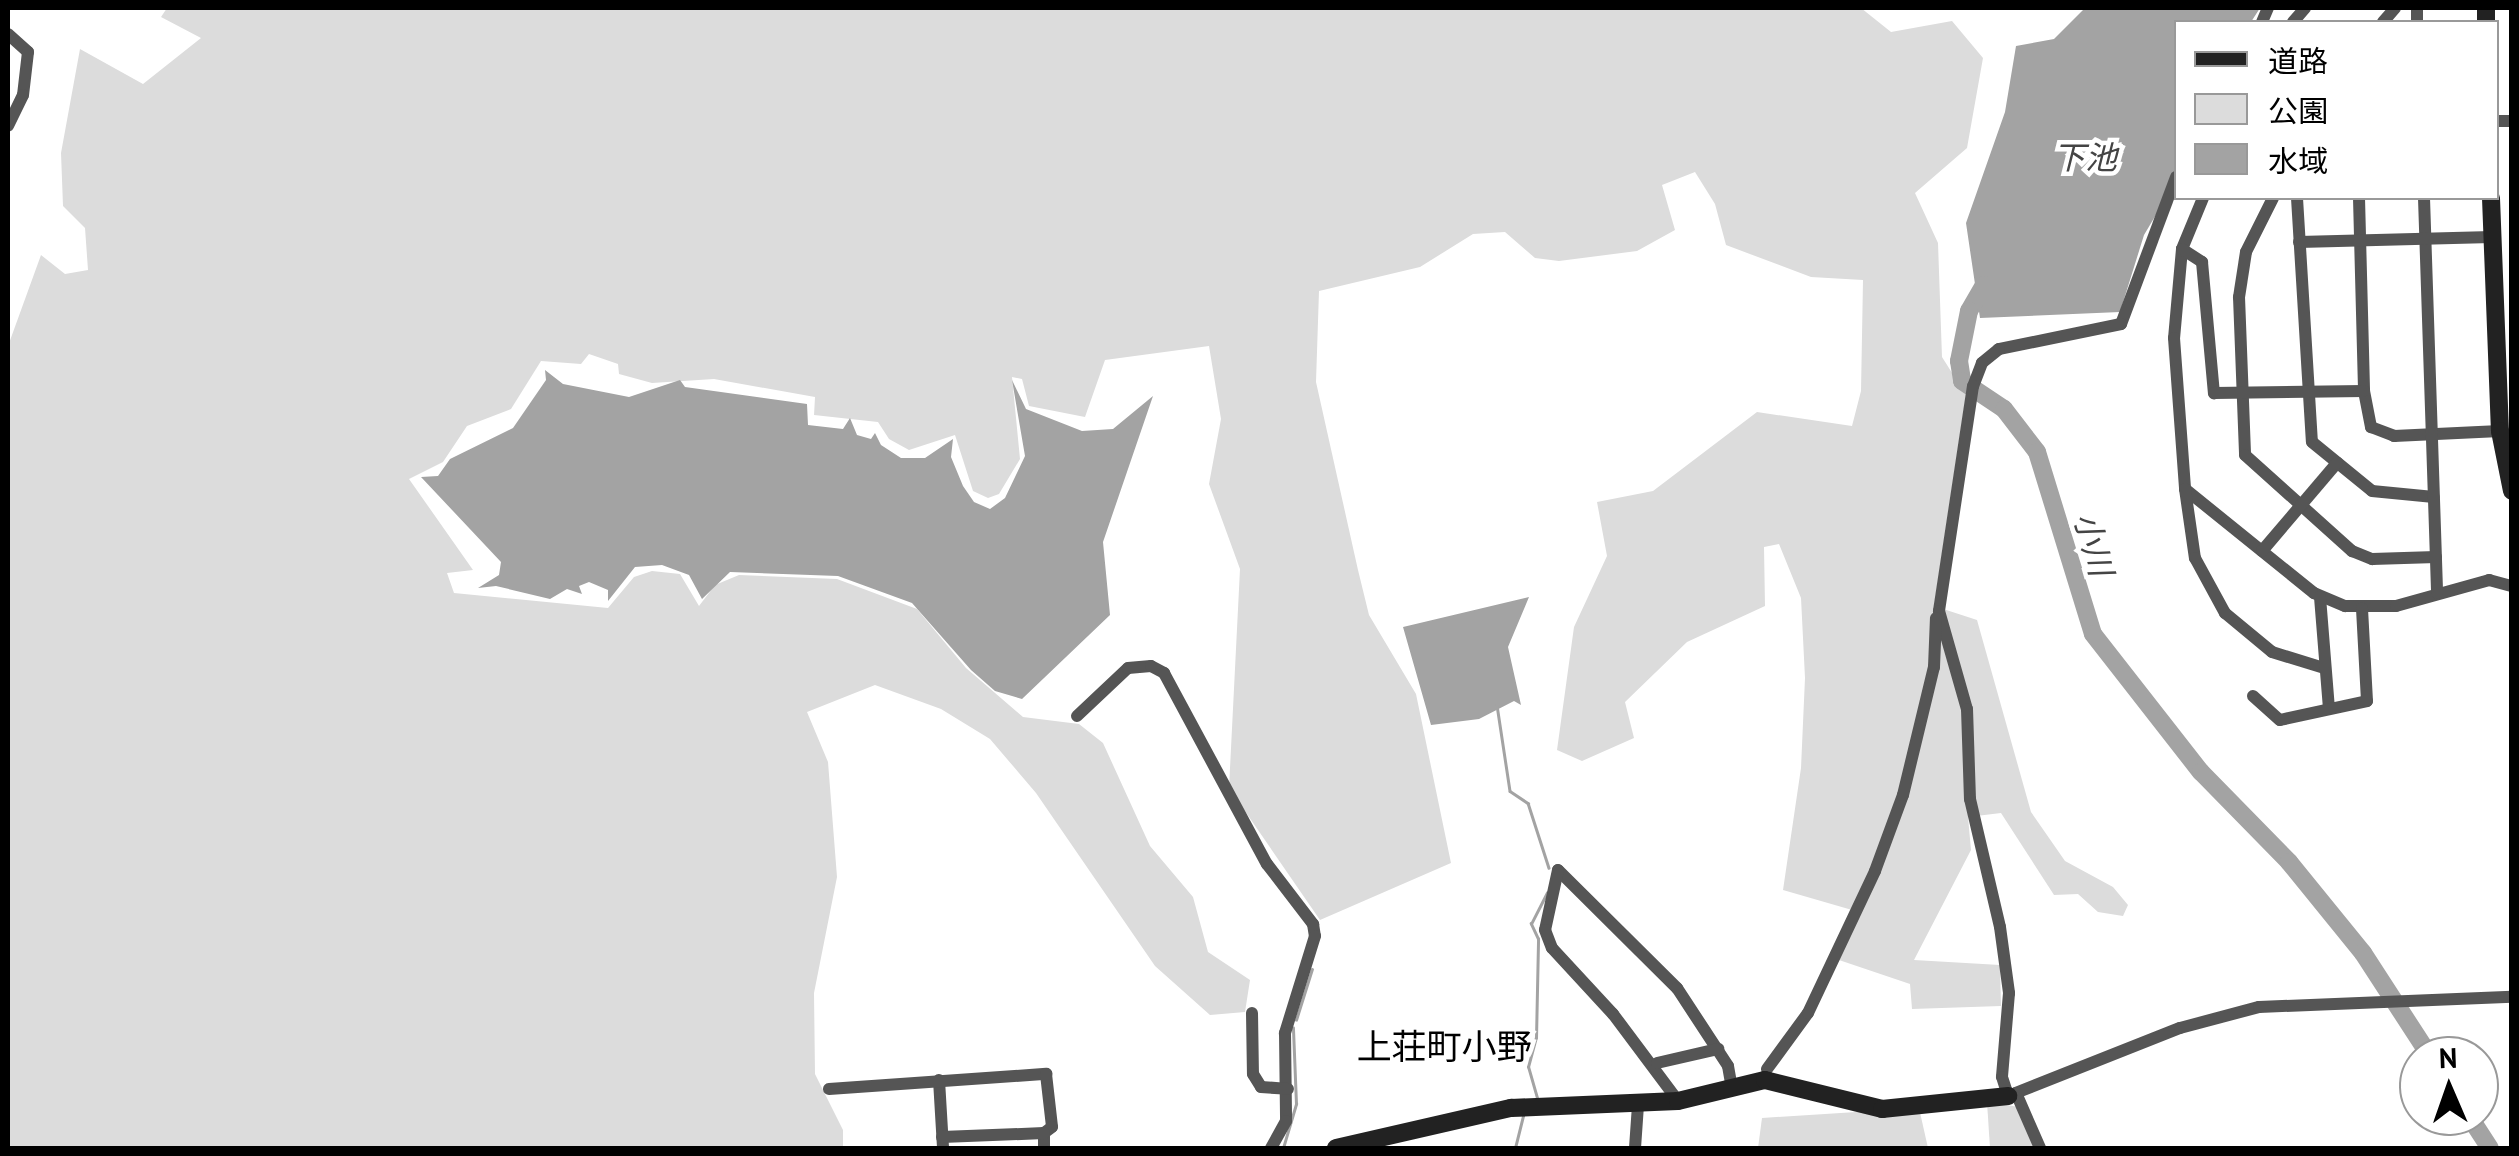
<!DOCTYPE html>
<meta charset="utf-8">
<style>
body{margin:0}
#map{position:relative;width:2519px;height:1156px;overflow:hidden;background:#fff;font-family:"PT Sans","Noto Sans JP",sans-serif}
div>[style]{position:absolute}
.green>*{inset:0;background:#dcdcdc}
.water>*{inset:0;background:#a3a3a3}
.stream>*{height:2.5px;margin:-1.25px;padding:0 1.25px;transform-origin:1.25px;border-radius:1.25px;background:#a3a3a3}
.river>*{height:18px;margin:-9px;padding:0 9px;transform-origin:9px;border-radius:9px;background:#a3a3a3}
.street>*{height:12px;margin:-6px;padding:0 6px;transform-origin:6px;border-radius:6px;background:#555}
.secondary>*{height:18px;margin:-9px;padding:0 9px;transform-origin:9px;border-radius:9px;background:#222}
span{translate:-50% -50%;white-space:nowrap;text-align:center;line-height:1.15;-webkit-text-stroke:9px #fff;paint-order:stroke}
.water-label{font-size:32px;color:#444;font-style:italic}
.quarter-label{font-size:35px;color:#000}
.frame{position:absolute;inset:0;border:10px solid #000;pointer-events:none}
.legend{position:absolute;left:2174px;top:20px;width:325px;height:180px;box-sizing:border-box;background:#fff;border:2px solid #999;margin:0;padding:12px 18px;list-style:none;font-size:30px;color:#000}
.legend li{display:flex;align-items:center;gap:20px;height:50px}
.legend b{width:50px;border:2px solid #999}
.north{position:absolute;left:2399px;top:1036px;width:100px;height:100px;box-sizing:border-box;background:#fff;border:2px solid #999;border-radius:50%;rotate:358deg;font-size:28px;font-weight:700;line-height:40px;text-align:center;color:#000}
.north::after{content:'';display:block;margin:auto;width:35px;height:45px;background:#000;clip-path:polygon(50% 0,100% 100%,50% 72%,0 100%)}
</style>
<div id="map">
<div class="green">
<div style="clip-path:polygon(167px 8px,1861px 8px,1891px 32px,1952px 21px,1983px 58px,1967px 148px,1915px 193px,1938px 243px,1942px 357px,1966px 395px,1934px 606px,1977px 620px,2031px 812px,2065px 861px,2113px 887px,2128px 905px,2123px 916px,2098px 912px,2078px 894px,2054px 895px,2001px 813px,1968px 817px,1971px 850px,1914px 960px,2000px 965px,2001px 1006px,1912px 1009px,1910px 984px,1836px 959px,1859px 912px,1783px 890px,1801px 768px,1805px 678px,1801px 598px,1779px 544px,1764px 547px,1765px 606px,1687px 642px,1625px 702px,1634px 738px,1582px 761px,1557px 750px,1574px 627px,1607px 556px,1597px 502px,1653px 491px,1757px 412px,1852px 426px,1861px 391px,1863px 280px,1811px 277px,1726px 245px,1715px 204px,1695px 172px,1662px 185px,1675px 230px,1637px 251px,1559px 261px,1535px 258px,1505px 232px,1473px 234px,1420px 267px,1319px 291px,1316px 382px,1358px 570px,1369px 615px,1416px 694px,1451px 863px,1320px 920px,1229px 788px,1240px 569px,1209px 484px,1221px 419px,1209px 346px,1105px 360px,1085px 417px,1029px 406px,1022px 379px,1012px 377px,1020px 459px,999px 494px,988px 498px,973px 491px,955px 435px,909px 450px,889px 439px,878px 422px,814px 415px,815px 397px,714px 379px,652px 383px,619px 374px,618px 364px,589px 354px,581px 364px,541px 361px,511px 409px,467px 426px,443px 462px,409px 479px,473px 570px,447px 573px,454px 593px,608px 608px,634px 577px,652px 571px,680px 574px,699px 606px,715px 585px,739px 575px,837px 579px,917px 609px,966px 668px,1023px 717px,1079px 724px,1103px 743px,1150px 846px,1193px 897px,1208px 952px,1250px 980px,1245px 1012px,1210px 1015px,1155px 966px,1036px 793px,990px 739px,941px 709px,875px 685px,807px 712px,828px 762px,837px 877px,814px 993px,815px 1074px,843px 1130px,843px 1148px,8px 1148px,8px 346px,41px 255px,65px 274px,88px 270px,85px 228px,63px 206px,61px 153px,80px 49px,143px 84px,201px 38px,161px 17px)"></div>
<div style="clip-path:polygon(1987px 1102px,2019px 1107px,2036px 1148px,1990px 1148px)"></div>
<div style="clip-path:polygon(1919px 1108px,1928px 1148px,1758px 1148px,1762px 1118px)"></div>
</div>
<div class="water">
<div style="clip-path:polygon(2085px 8px,2260px 8px,2251px 22px,2176px 22px,2176px 181px,2144px 235px,2120px 312px,1980px 318px,1966px 223px,2005px 112px,2016px 46px,2054px 39px)"></div>
<div style="clip-path:polygon(545px 370px,563px 384px,629px 397px,680px 380px,685px 387px,807px 404px,808px 425px,843px 429px,850px 418px,857px 435px,871px 439px,875px 433px,881px 445px,901px 458px,925px 458px,953px 439px,951px 457px,963px 486px,974px 502px,990px 509px,1005px 498px,1025px 456px,1012px 380px,1026px 409px,1082px 431px,1113px 429px,1153px 396px,1103px 542px,1110px 615px,1022px 699px,995px 691px,971px 670px,912px 603px,838px 576px,730px 572px,702px 599px,689px 575px,662px 565px,635px 567px,608px 601px,608px 590px,589px 582px,579px 586px,582px 594px,567px 589px,550px 599px,496px 586px,478px 588px,499px 575px,501px 562px,421px 477px,438px 476px,450px 459px,513px 428px,546px 380px)"></div>
<div style="clip-path:polygon(1529px 597px,1508px 647px,1521px 705px,1514px 701px,1479px 719px,1431px 725px,1403px 627px)"></div>
</div>
<div class="stream">
<div style="left:1497px;top:705px;width:87px;rotate:81.4deg"></div>
<div style="left:1510px;top:791px;width:22px;rotate:34deg"></div>
<div style="left:1528px;top:803px;width:68px;rotate:72.1deg"></div>
<div style="left:1296px;top:1020px;width:53px;rotate:-72.6deg"></div>
<div style="left:1537px;top:1098px;width:32px;rotate:-106deg"></div>
<div style="left:1528px;top:1067px;width:30px;rotate:-75deg"></div>
<div style="left:1536px;top:1038px;width:99px;rotate:-88.8deg"></div>
<div style="left:1538px;top:939px;width:17px;rotate:-115deg"></div>
<div style="left:1531px;top:924px;width:35px;rotate:-63deg"></div>
<div style="left:1283px;top:1148px;width:46px;rotate:-73.5deg"></div>
<div style="left:1296px;top:1104px;width:76px;rotate:-92.3deg"></div>
<div style="left:1515px;top:1148px;width:34px;rotate:-76deg"></div>
</div>
<div class="river">
<div style="left:1984px;top:285px;width:30px;rotate:120deg"></div>
<div style="left:1969px;top:311px;width:51px;rotate:101.3deg"></div>
<div style="left:1959px;top:361px;width:20px;rotate:81deg"></div>
<div style="left:1962px;top:381px;width:50px;rotate:33.7deg"></div>
<div style="left:2004px;top:409px;width:54px;rotate:52.5deg"></div>
<div style="left:2037px;top:452px;width:190px;rotate:72.9deg"></div>
<div style="left:2093px;top:634px;width:175px;rotate:52deg"></div>
<div style="left:2201px;top:772px;width:126px;rotate:45.6deg"></div>
<div style="left:2289px;top:862px;width:117px;rotate:50.9deg"></div>
<div style="left:2363px;top:953px;width:123px;rotate:57deg"></div>
<div style="left:2469px;top:1116px;width:38px;rotate:57deg"></div>
</div>
<div class="street">
<div style="left:2417px;top:8px;width:14px;rotate:90deg"></div>
<div style="left:2262px;top:22px;width:15px;rotate:-67deg"></div>
<div style="left:2293px;top:22px;width:18px;rotate:-49deg"></div>
<div style="left:2383px;top:22px;width:18px;rotate:-49deg"></div>
<div style="left:8px;top:34px;width:27px;rotate:42deg"></div>
<div style="left:28px;top:52px;width:43px;rotate:96.6deg"></div>
<div style="left:23px;top:95px;width:34px;rotate:116deg"></div>
<div style="left:2496px;top:121px;width:16px"></div>
<div style="left:2176px;top:177px;width:157px;rotate:110.5deg"></div>
<div style="left:2121px;top:324px;width:125px;rotate:168.4deg"></div>
<div style="left:1999px;top:349px;width:22px;rotate:141deg"></div>
<div style="left:1982px;top:363px;width:25px;rotate:111deg"></div>
<div style="left:1973px;top:386px;width:228px;rotate:98.6deg"></div>
<div style="left:1939px;top:611px;width:102px;rotate:74.1deg"></div>
<div style="left:1967px;top:709px;width:90px;rotate:88.1deg"></div>
<div style="left:1970px;top:799px;width:131px;rotate:76.8deg"></div>
<div style="left:2000px;top:927px;width:67px;rotate:82.2deg"></div>
<div style="left:2009px;top:993px;width:84px;rotate:94.8deg"></div>
<div style="left:2002px;top:1077px;width:20px;rotate:72deg"></div>
<div style="left:2008px;top:1096px;width:185px;rotate:-21.6deg"></div>
<div style="left:2180px;top:1028px;width:82px;rotate:-14.9deg"></div>
<div style="left:2259px;top:1007px;width:253px;rotate:-2.3deg"></div>
<div style="left:2203px;top:198px;width:55px;rotate:112.4deg"></div>
<div style="left:2182px;top:249px;width:89px;rotate:95.1deg"></div>
<div style="left:2174px;top:338px;width:151px;rotate:85.8deg"></div>
<div style="left:2185px;top:489px;width:166px;rotate:38.9deg"></div>
<div style="left:2314px;top:593px;width:34px;rotate:23deg"></div>
<div style="left:2345px;top:606px;width:51px"></div>
<div style="left:2396px;top:606px;width:97px;rotate:-15.6deg"></div>
<div style="left:2489px;top:580px;width:24px;rotate:15deg"></div>
<div style="left:2273px;top:198px;width:60px;rotate:116.6deg"></div>
<div style="left:2246px;top:252px;width:46px;rotate:98.8deg"></div>
<div style="left:2239px;top:297px;width:158px;rotate:87.8deg"></div>
<div style="left:2245px;top:455px;width:144px;rotate:41.9deg"></div>
<div style="left:2352px;top:551px;width:22px;rotate:22deg"></div>
<div style="left:2372px;top:559px;width:64px;rotate:-1.8deg"></div>
<div style="left:2297px;top:198px;width:244px;rotate:86.5deg"></div>
<div style="left:2312px;top:442px;width:77px;rotate:39.2deg"></div>
<div style="left:2372px;top:491px;width:62px;rotate:5.5deg"></div>
<div style="left:2359px;top:198px;width:193px;rotate:88.5deg"></div>
<div style="left:2364px;top:391px;width:37px;rotate:79deg"></div>
<div style="left:2371px;top:427px;width:25px;rotate:21deg"></div>
<div style="left:2394px;top:436px;width:106px;rotate:-2.7deg"></div>
<div style="left:2424px;top:198px;width:395px;rotate:88.1deg"></div>
<div style="left:2299px;top:242px;width:193px;rotate:-1.5deg"></div>
<div style="left:2182px;top:249px;width:24px;rotate:33deg"></div>
<div style="left:2202px;top:262px;width:132px;rotate:84.8deg"></div>
<div style="left:2214px;top:393px;width:150px;rotate:-0.8deg"></div>
<div style="left:2185px;top:489px;width:70px;rotate:81.8deg"></div>
<div style="left:2195px;top:558px;width:63px;rotate:61.4deg"></div>
<div style="left:2225px;top:613px;width:61px;rotate:39.7deg"></div>
<div style="left:2272px;top:652px;width:54px;rotate:17.1deg"></div>
<div style="left:2262px;top:551px;width:116px;rotate:-49.6deg"></div>
<div style="left:2320px;top:597px;width:112px;rotate:85.4deg"></div>
<div style="left:2253px;top:696px;width:36px;rotate:42deg"></div>
<div style="left:2280px;top:720px;width:89px;rotate:-12.3deg"></div>
<div style="left:2367px;top:701px;width:93px;rotate:-93.1deg"></div>
<div style="left:1077px;top:716px;width:70px;rotate:-43.3deg"></div>
<div style="left:1128px;top:668px;width:23px;rotate:-5deg"></div>
<div style="left:1151px;top:666px;width:15px;rotate:28deg"></div>
<div style="left:1164px;top:673px;width:217px;rotate:61.7deg"></div>
<div style="left:1267px;top:864px;width:76px;rotate:52.5deg"></div>
<div style="left:1313px;top:924px;width:12px;rotate:81deg"></div>
<div style="left:1315px;top:936px;width:102px;rotate:107.2deg"></div>
<div style="left:1285px;top:1033px;width:88px;rotate:89.3deg"></div>
<div style="left:1286px;top:1121px;width:31px;rotate:119deg"></div>
<div style="left:1558px;top:870px;width:168px;rotate:44.8deg"></div>
<div style="left:1677px;top:988px;width:93px;rotate:56.8deg"></div>
<div style="left:1728px;top:1066px;width:22px;rotate:80deg"></div>
<div style="left:1558px;top:870px;width:61px;rotate:102.2deg"></div>
<div style="left:1545px;top:930px;width:19px;rotate:69deg"></div>
<div style="left:1552px;top:948px;width:90px;rotate:47.3deg"></div>
<div style="left:1613px;top:1014px;width:109px;rotate:53.2deg"></div>
<div style="left:1252px;top:1013px;width:61px;rotate:89.1deg"></div>
<div style="left:1253px;top:1074px;width:15px;rotate:58deg"></div>
<div style="left:1261px;top:1087px;width:27px;rotate:4deg"></div>
<div style="left:1657px;top:1063px;width:63px;rotate:-12.9deg"></div>
<div style="left:1767px;top:1069px;width:69px;rotate:-53.8deg"></div>
<div style="left:1808px;top:1013px;width:157px;rotate:-64.7deg"></div>
<div style="left:1875px;top:871px;width:81px;rotate:-69.8deg"></div>
<div style="left:1903px;top:795px;width:132px;rotate:-76.4deg"></div>
<div style="left:1934px;top:667px;width:49px;rotate:-87.7deg"></div>
<div style="left:939px;top:1080px;width:68px;rotate:86.6deg"></div>
<div style="left:829px;top:1089px;width:218px;rotate:-4deg"></div>
<div style="left:1046px;top:1074px;width:53px;rotate:83.5deg"></div>
<div style="left:1052px;top:1127px;width:10px;rotate:143deg"></div>
<div style="left:1044px;top:1133px;width:15px;rotate:90deg"></div>
<div style="left:2016px;top:1093px;width:60px;rotate:66.4deg"></div>
<div style="left:942px;top:1137px;width:102px;rotate:-2.2deg"></div>
<div style="left:1635px;top:1148px;width:43px;rotate:-86deg"></div>
</div>
<div class="secondary">
<div style="left:2486px;top:8px;width:14px;rotate:90deg"></div>
<div style="left:2491px;top:198px;width:233px;rotate:87.8deg"></div>
<div style="left:2500px;top:431px;width:61px;rotate:78.7deg"></div>
<div style="left:1336px;top:1148px;width:180px;rotate:-12.9deg"></div>
<div style="left:1511px;top:1108px;width:167px;rotate:-2.4deg"></div>
<div style="left:1678px;top:1101px;width:89px;rotate:-13.6deg"></div>
<div style="left:1765px;top:1080px;width:121px;rotate:13.9deg"></div>
<div style="left:1882px;top:1109px;width:127px;rotate:-5.9deg"></div>
</div>
<div class="water-label">
<span style="left:2085px;top:157px">下池</span>
<span style="left:2094px;top:544px;rotate:74deg">小川</span>
</div>
<div class="quarter-label">
<span style="left:1444px;top:1046px">上荘町小野</span>
</div>
<div class="frame"></div>
<ul class="legend">
<li><b style="height:12px;background:#222"></b>道路</li>
<li><b style="height:28px;background:#dcdcdc"></b>公園</li>
<li><b style="height:28px;background:#a3a3a3"></b>水域</li>
</ul>
<div class="north">N</div>
</div>
